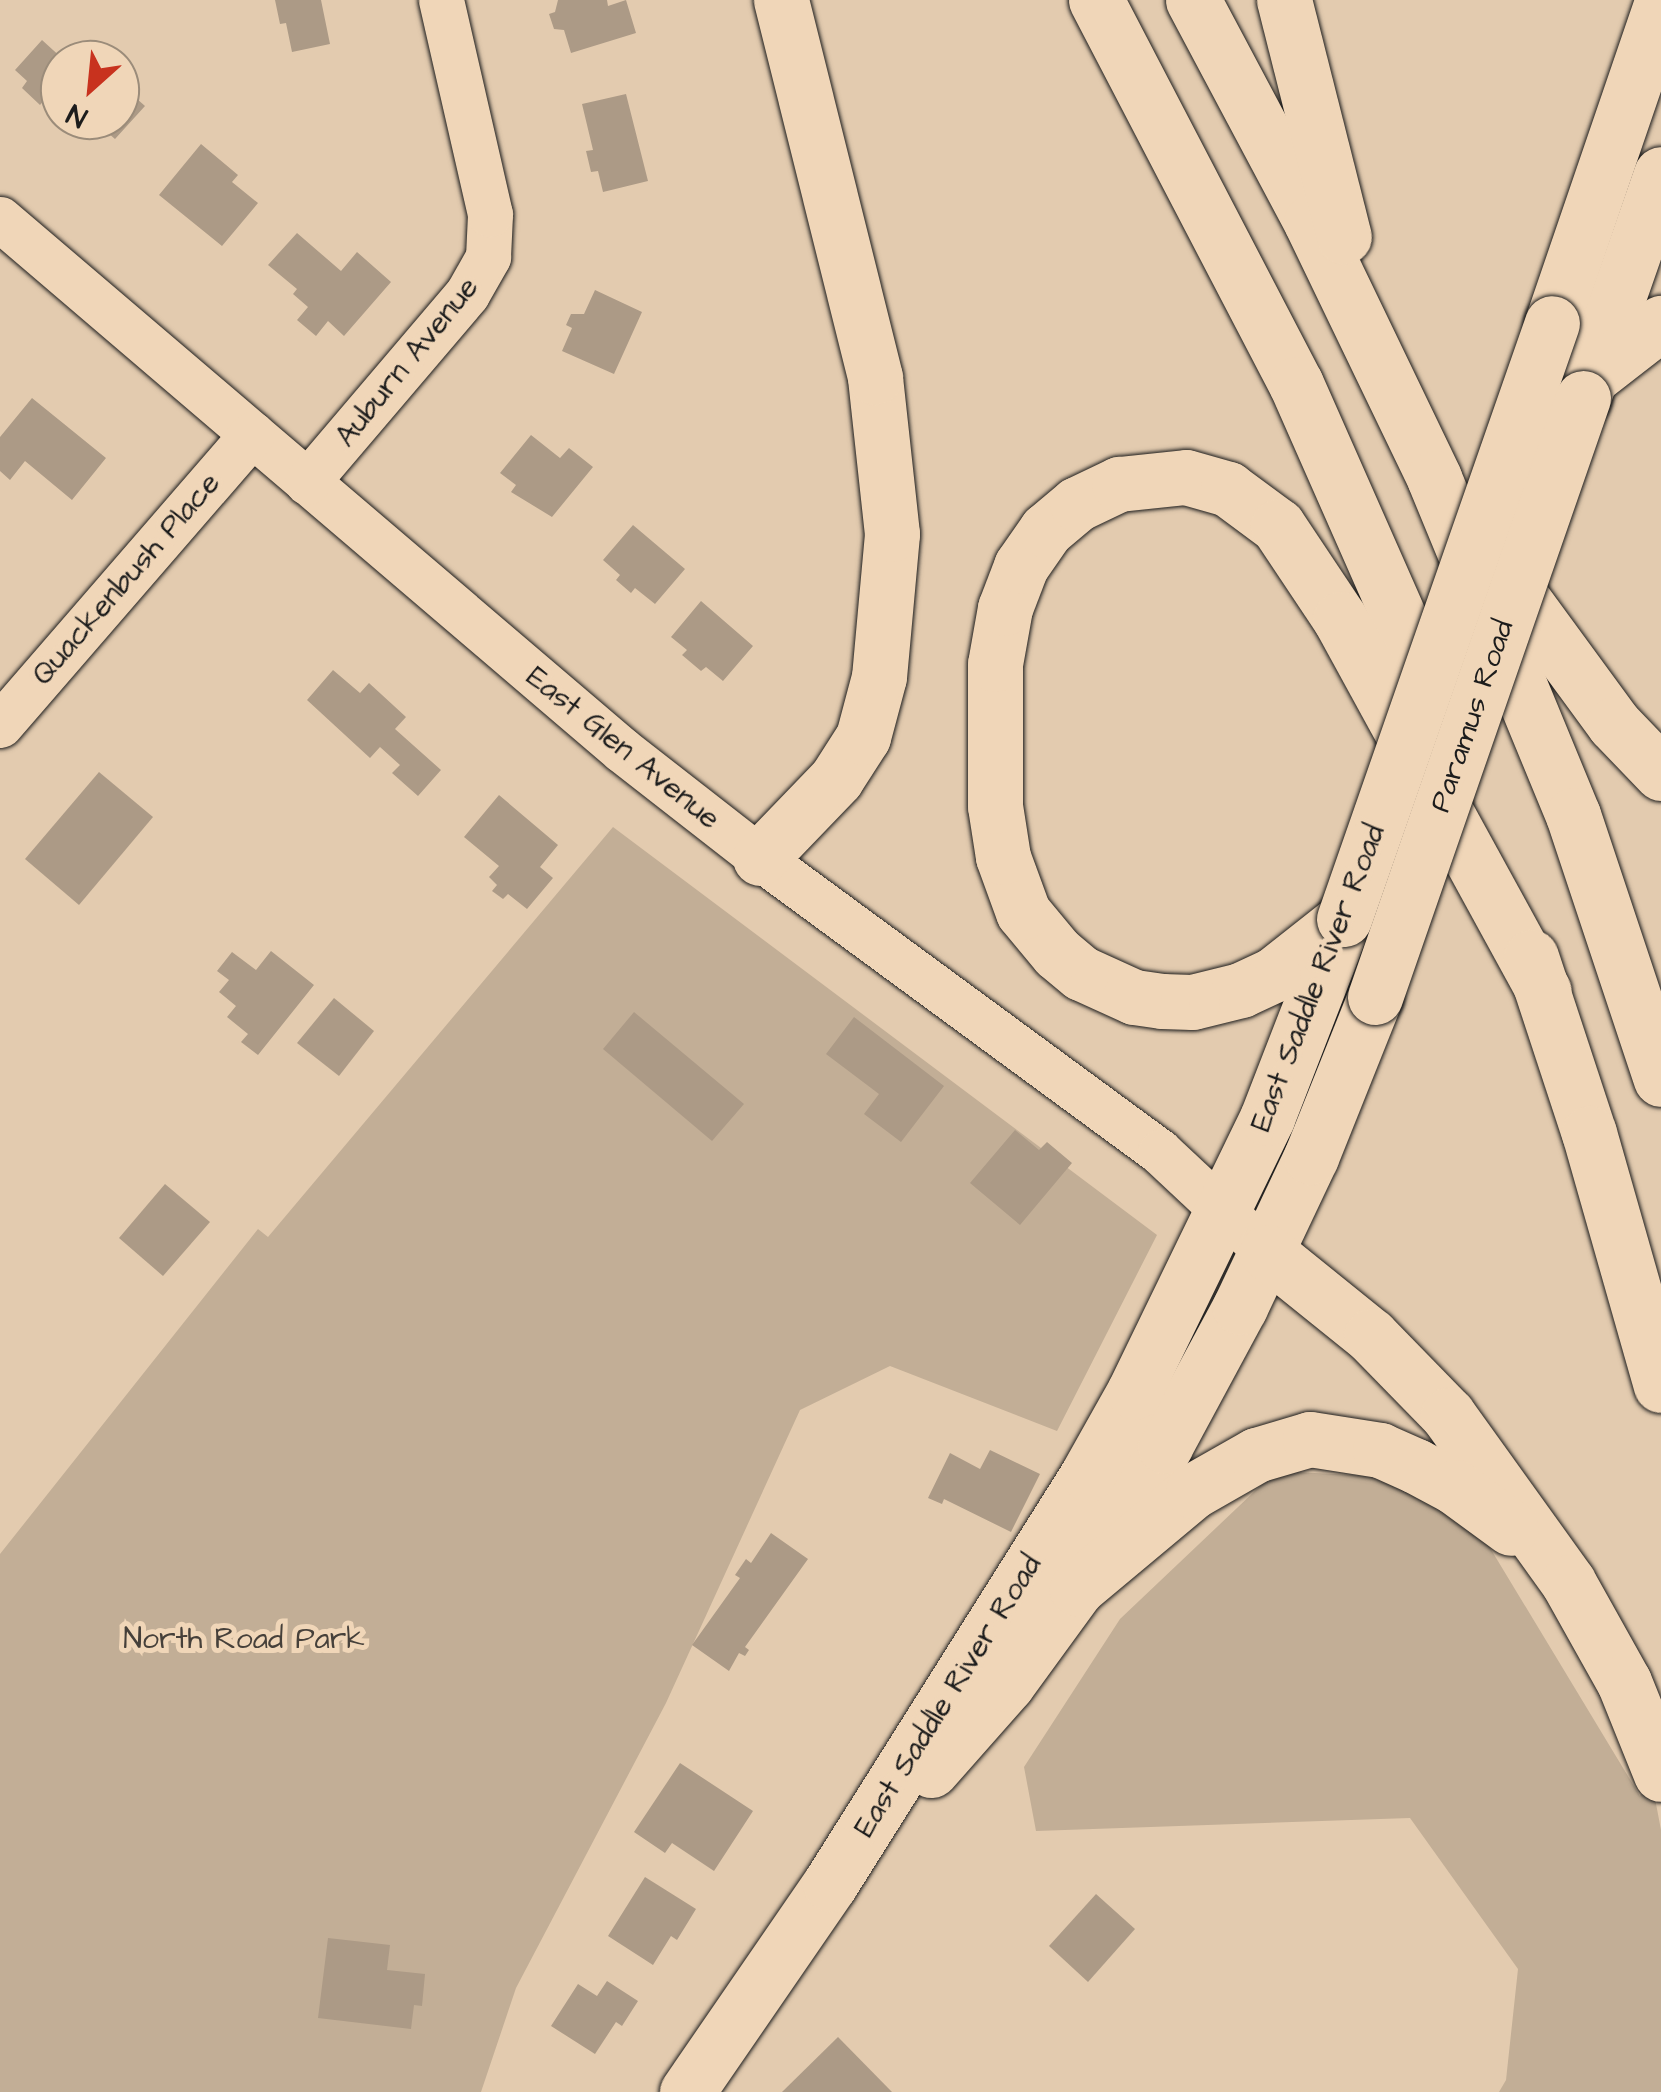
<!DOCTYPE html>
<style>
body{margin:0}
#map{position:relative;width:1661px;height:2092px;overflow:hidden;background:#e3cbaf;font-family:"Architects Daughter",sans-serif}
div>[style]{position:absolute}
.green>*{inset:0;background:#c2ae96}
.building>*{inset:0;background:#ac9a86}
.roads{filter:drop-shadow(0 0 2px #1c1c1c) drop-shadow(0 0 2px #1c1c1c)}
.minor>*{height:45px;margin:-22.5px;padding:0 22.5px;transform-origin:22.5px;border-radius:22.5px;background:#f0d6b8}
.major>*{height:55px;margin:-27.5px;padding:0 27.5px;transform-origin:27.5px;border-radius:27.5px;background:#f0d6b8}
.highway>*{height:55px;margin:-27.5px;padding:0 27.5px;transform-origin:27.5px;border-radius:27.5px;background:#f0d6b8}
.bridges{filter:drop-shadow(0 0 2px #1c1c1c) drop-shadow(0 0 2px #1c1c1c)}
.major-bridge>*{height:55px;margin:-27.5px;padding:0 27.5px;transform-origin:27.5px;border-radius:27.5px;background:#f0d6b8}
span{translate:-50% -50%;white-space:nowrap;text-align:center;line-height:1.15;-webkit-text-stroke:10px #f0d6b8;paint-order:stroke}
.street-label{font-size:30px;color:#1c1c1c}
.park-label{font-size:30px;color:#46403a}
.north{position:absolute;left:40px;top:40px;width:100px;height:100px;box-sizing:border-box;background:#f0d6b8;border:2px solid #9b8c7a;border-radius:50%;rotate:207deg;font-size:28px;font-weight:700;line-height:40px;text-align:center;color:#1c1c1c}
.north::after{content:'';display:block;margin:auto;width:35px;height:45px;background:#c8321e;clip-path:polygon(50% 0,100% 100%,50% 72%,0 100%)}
</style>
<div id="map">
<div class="green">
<div style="clip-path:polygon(613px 827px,1157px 1235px,1057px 1431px,890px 1366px,800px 1410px,666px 1703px,516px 1988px,481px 2092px,0 2092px,0 1554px,258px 1229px,268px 1237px)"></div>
<div style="clip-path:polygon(1276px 1471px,1449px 1480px,1640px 1796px,1650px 1772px,1661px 1830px,1661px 2092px,1499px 2092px,1506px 2080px,1518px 1969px,1410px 1818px,1036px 1831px,1024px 1767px,1120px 1619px)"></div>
</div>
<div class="building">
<div style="clip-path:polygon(275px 0,321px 0,330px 44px,292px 52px,286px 23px,280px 24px)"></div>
<div style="clip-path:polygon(558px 0,607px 0,608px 6px,626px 0,636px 33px,571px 53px,564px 30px,554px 29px,549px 14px,555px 12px)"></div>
<div style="clip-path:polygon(42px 40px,64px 60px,60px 60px,60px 109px,47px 97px,40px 105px,22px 88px,27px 81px,15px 70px)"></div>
<div style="clip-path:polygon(120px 84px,145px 106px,115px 139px,93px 120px,120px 120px)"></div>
<div style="clip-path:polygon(626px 94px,648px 181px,603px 192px,598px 171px,591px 172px,586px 151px,593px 150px,582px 104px)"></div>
<div style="clip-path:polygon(201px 144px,238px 175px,232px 182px,258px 203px,222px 246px,159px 195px)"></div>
<div style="clip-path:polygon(297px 233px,341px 271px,357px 252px,391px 282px,344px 336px,328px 321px,316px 336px,297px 320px,308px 307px,293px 294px,297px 289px,268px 265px)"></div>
<div style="clip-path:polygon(595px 290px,642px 312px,614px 374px,562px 351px,572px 328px,566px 325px,571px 314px,584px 314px)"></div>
<div style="clip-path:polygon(32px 398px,106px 458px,72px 500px,25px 461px,10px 480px,0 471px,0 437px)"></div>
<div style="clip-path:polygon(531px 435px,560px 458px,569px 448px,593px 467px,552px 517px,511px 492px,516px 485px,500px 473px)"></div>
<div style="clip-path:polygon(633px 525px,685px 569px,655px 604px,635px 588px,631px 593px,616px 580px,620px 575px,603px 560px)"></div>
<div style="clip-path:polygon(701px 601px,753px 646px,723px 681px,706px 667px,701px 671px,682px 655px,687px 650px,671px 637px)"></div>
<div style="clip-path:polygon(333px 670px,360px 693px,369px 683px,406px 717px,395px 729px,441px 770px,418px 796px,392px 773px,400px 765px,380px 747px,370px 758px,307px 700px)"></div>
<div style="clip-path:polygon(99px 772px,153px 817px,79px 905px,25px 859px)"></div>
<div style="clip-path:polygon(499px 795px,558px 845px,540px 867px,553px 878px,527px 909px,508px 894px,503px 899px,492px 891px,497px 885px,489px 877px,499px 866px,464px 837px)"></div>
<div style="clip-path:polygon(271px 951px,314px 985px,258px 1055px,241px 1042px,248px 1034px,227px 1017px,236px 1006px,219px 992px,229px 980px,217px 971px,232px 952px,256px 970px)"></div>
<div style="clip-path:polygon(334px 998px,374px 1031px,339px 1076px,297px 1043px)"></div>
<div style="clip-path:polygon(634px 1012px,744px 1104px,712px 1141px,603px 1049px)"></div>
<div style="clip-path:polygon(854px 1017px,944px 1086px,901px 1142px,864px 1114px,879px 1094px,826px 1054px)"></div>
<div style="clip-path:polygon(1015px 1130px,1039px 1150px,1047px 1142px,1072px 1163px,1020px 1225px,970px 1183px)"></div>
<div style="clip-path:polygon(165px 1184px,210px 1222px,163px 1276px,119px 1238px)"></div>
<div style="clip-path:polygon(990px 1450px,1040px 1474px,1011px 1532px,944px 1499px,942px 1504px,928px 1498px,950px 1453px,980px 1469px)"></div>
<div style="clip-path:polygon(771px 1533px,808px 1559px,745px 1647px,749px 1650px,745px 1656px,739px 1653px,729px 1671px,692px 1645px,740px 1578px,735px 1575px,746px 1559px,751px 1563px)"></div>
<div style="clip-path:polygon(680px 1763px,753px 1811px,714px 1871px,672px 1843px,665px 1853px,634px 1832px)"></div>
<div style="clip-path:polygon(645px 1877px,696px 1909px,677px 1940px,671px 1936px,653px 1965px,608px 1936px)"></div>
<div style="clip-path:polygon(1096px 1894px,1135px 1929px,1088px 1982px,1049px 1946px)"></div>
<div style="clip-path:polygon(328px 1938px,390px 1945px,387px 1970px,425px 1974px,422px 2006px,414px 2005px,411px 2029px,318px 2018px)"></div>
<div style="clip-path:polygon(607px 1981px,638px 2001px,622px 2026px,616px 2022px,595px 2054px,551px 2026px,578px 1984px,597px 1996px)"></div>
<div style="clip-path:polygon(838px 2037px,892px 2092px,782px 2092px)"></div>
</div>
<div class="roads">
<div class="minor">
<div style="left:0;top:219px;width:818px;rotate:40.49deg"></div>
<div style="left:622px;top:750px;width:175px;rotate:38deg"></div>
<div style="left:760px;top:858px;width:496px;rotate:36.3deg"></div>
<div style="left:1160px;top:1152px;width:146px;rotate:43.1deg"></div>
<div style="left:307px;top:482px;width:247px;rotate:-49.6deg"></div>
<div style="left:467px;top:294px;width:43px;rotate:-60.4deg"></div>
<div style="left:488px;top:257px;width:43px;rotate:-87.3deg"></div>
<div style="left:490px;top:214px;width:220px;rotate:-102.9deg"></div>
<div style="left:0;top:725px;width:385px;rotate:-49.1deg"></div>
</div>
<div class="major">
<div style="left:1552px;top:323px;width:336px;rotate:-71.1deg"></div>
<div style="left:1583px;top:398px;width:237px;rotate:-70.8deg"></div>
<div style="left:931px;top:1770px;width:115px;rotate:-48.5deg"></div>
<div style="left:1007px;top:1684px;width:119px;rotate:-53.9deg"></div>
<div style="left:1077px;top:1588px;width:167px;rotate:-58.2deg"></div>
<div style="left:1165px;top:1446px;width:158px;rotate:-61.7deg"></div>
<div style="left:1240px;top:1307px;width:166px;rotate:-64.7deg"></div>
<div style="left:1311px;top:1157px;width:172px;rotate:-68.2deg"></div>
<div style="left:687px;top:2092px;width:252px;rotate:-55.5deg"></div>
<div style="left:830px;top:1884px;width:484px;rotate:-57.8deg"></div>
<div style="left:1088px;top:1474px;width:94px;rotate:-60.7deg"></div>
<div style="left:1134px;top:1392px;width:305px;rotate:-64.1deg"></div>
<div style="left:1267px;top:1118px;width:213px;rotate:-68.8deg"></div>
</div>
<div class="highway">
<div style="left:1096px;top:0;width:433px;rotate:62.5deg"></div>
<div style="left:1296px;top:384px;width:359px;rotate:66.2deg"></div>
<div style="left:1193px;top:0;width:251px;rotate:62deg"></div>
<div style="left:1311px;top:222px;width:284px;rotate:64.3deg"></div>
<div style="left:1434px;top:478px;width:365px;rotate:67.6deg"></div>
<div style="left:1573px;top:815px;width:278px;rotate:71.6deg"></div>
<div style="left:1284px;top:0;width:244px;rotate:75.8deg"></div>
<div style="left:1590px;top:378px;width:90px;rotate:-37.8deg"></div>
<div style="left:1491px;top:556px;width:208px;rotate:53.8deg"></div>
<div style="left:1614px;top:724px;width:68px;rotate:46.2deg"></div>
<div style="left:760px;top:858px;width:110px;rotate:-46.1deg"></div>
<div style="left:836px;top:779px;width:50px;rotate:-57.3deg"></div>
<div style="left:863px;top:737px;width:62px;rotate:-75.1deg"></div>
<div style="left:879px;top:677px;width:144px;rotate:-84.8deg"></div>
<div style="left:892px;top:534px;width:158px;rotate:-96.2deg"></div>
<div style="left:875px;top:377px;width:389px;rotate:-104deg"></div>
<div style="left:1344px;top:919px;width:90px;rotate:141.7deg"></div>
<div style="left:1273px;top:975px;width:35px;rotate:155deg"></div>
<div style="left:1241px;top:990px;width:50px;rotate:166.2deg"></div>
<div style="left:1192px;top:1002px;width:30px;rotate:-178deg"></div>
<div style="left:1162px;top:1001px;width:28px;rotate:-172deg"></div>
<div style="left:1134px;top:997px;width:58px;rotate:-155.6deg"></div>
<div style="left:1081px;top:973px;width:31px;rotate:-140deg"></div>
<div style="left:1057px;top:953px;width:53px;rotate:-129.7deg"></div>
<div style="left:1023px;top:912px;width:59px;rotate:-110deg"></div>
<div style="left:1003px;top:857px;width:52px;rotate:-98.9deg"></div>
<div style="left:995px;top:806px;width:142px;rotate:-90deg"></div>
<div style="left:995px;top:664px;width:57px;rotate:-79.9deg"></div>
<div style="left:1005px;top:608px;width:45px;rotate:-69.1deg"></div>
<div style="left:1021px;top:566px;width:44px;rotate:-55.2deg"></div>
<div style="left:1046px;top:530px;width:40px;rotate:-40deg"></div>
<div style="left:1077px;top:504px;width:47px;rotate:-25.5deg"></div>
<div style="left:1119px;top:484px;width:67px;rotate:-6deg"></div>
<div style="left:1186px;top:477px;width:44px;rotate:15.9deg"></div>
<div style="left:1228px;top:489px;width:62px;rotate:36.5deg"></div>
<div style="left:1278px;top:526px;width:112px;rotate:56.3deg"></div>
<div style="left:1340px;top:619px;width:424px;rotate:61.3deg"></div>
<div style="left:1531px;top:957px;width:185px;rotate:71.8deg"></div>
<div style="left:1589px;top:1133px;width:262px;rotate:74.1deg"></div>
<div style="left:1267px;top:1252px;width:134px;rotate:38.9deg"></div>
<div style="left:1371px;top:1336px;width:110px;rotate:45.7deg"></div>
<div style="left:1448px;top:1415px;width:206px;rotate:54.3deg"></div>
<div style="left:1568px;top:1582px;width:115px;rotate:60.8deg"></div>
<div style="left:1624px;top:1682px;width:99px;rotate:68.1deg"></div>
<div style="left:1077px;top:1588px;width:151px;rotate:-39.9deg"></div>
<div style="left:1193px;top:1491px;width:73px;rotate:-29.7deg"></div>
<div style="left:1256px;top:1455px;width:56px;rotate:-16.5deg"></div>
<div style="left:1310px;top:1439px;width:71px;rotate:8.9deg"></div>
<div style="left:1380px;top:1450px;width:39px;rotate:24deg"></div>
<div style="left:1416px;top:1466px;width:44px;rotate:28.3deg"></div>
<div style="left:1455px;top:1487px;width:69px;rotate:36.2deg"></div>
</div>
</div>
<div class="bridges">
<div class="major-bridge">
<div style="left:1344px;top:919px;width:631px;rotate:-70.76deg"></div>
<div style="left:1375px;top:997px;width:634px;rotate:-70.85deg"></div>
</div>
</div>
<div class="street-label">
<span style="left:407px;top:362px;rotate:-51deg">Auburn Avenue</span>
<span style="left:126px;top:579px;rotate:-49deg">Quackenbush Place</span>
<span style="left:1472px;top:716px;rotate:-71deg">Paramus Road</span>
<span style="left:623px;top:748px;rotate:39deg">East Glen Avenue</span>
<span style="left:1318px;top:978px;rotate:-69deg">East Saddle River Road</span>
<span style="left:948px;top:1696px;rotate:-58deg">East Saddle River Road</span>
</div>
<div class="park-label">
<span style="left:244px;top:1639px">North Road Park</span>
</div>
<div class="north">N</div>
</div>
